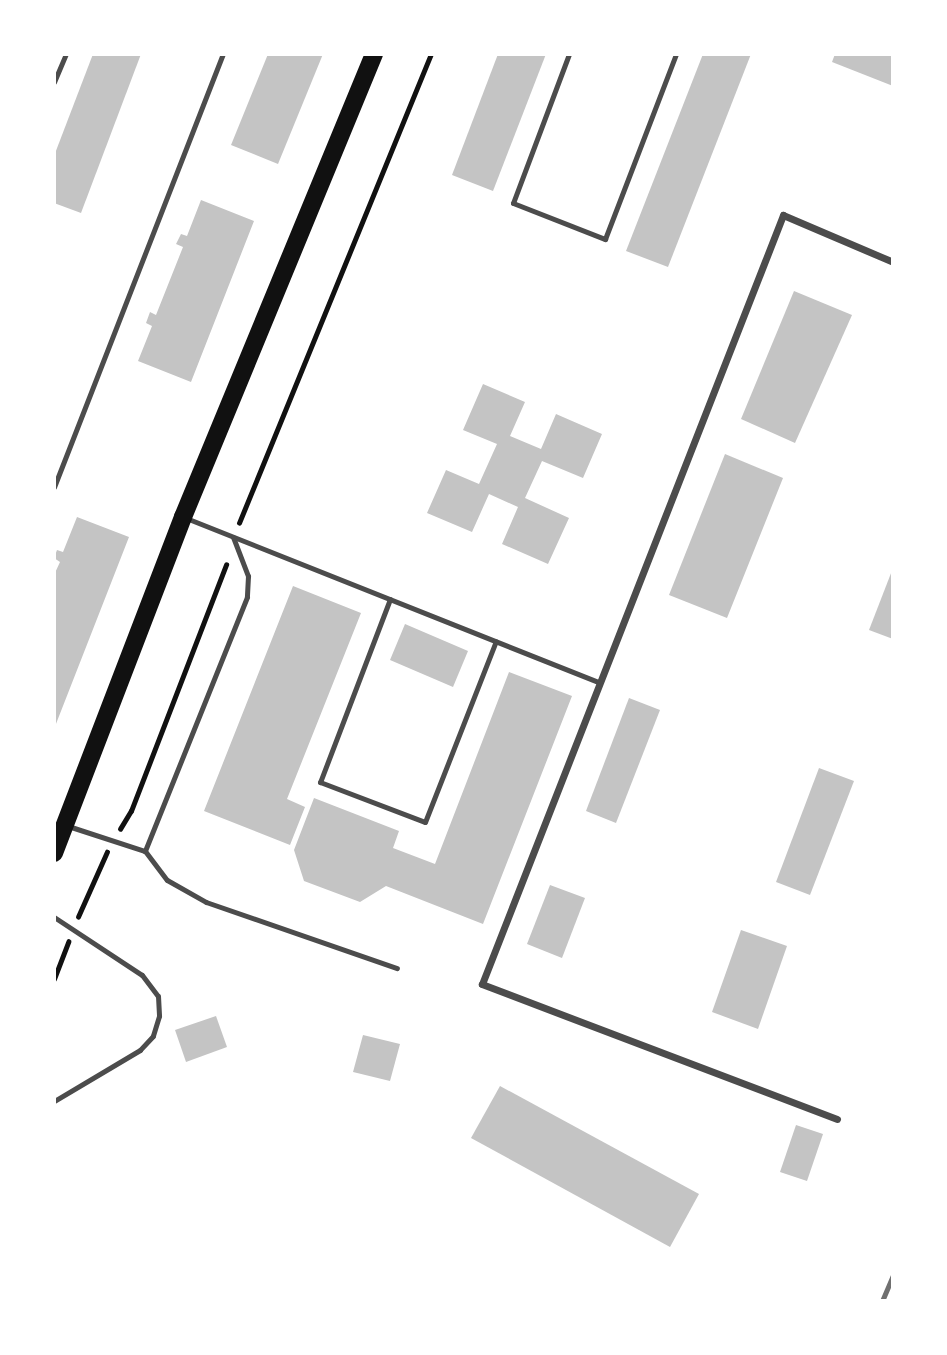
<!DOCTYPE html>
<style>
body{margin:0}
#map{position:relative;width:947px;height:1355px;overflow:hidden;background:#fff;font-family:Barlow,sans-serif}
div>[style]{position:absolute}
.building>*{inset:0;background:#c4c4c4}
.path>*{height:4.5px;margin:-2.25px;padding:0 2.25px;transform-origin:2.25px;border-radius:2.25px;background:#111}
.service>*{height:5px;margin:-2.5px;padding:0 2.5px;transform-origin:2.5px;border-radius:2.5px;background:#4c4c4c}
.minor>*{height:7px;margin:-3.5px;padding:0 3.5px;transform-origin:3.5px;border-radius:3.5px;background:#4c4c4c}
.primary>*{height:18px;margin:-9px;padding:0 9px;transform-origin:9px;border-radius:9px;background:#111}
.rail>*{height:5px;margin:-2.5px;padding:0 2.5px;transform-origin:2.5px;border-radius:2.5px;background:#707070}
span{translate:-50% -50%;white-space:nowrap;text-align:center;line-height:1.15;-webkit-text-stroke:5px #fff;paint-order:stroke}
.frame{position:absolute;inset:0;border:56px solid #fff;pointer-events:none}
</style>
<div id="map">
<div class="building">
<div style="clip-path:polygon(93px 54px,141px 54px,81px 213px,54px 203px,54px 156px)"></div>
<div style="clip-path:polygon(268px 54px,323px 54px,278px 164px,231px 145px)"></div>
<div style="clip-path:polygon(498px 54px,546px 54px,493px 191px,452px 175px)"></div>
<div style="clip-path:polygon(703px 54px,751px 54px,668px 267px,626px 251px)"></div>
<div style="clip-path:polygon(835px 54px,893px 54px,893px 86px,832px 62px)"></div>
<div style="clip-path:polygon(201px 200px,254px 221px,191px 382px,138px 361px,152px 326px,146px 323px,150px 312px,156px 315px,183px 247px,176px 244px,181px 234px,187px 236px)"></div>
<div style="clip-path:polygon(794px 291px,852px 315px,795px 443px,741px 419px)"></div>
<div style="clip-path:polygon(483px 384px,525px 402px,510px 436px,541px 449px,556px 414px,602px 434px,583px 478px,542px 461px,525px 498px,569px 518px,548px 564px,502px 544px,518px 507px,489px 494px,472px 532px,427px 513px,446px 470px,479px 484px,497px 444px,463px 430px)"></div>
<div style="clip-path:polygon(725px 454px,783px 478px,727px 618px,669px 595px)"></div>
<div style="clip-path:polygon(77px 517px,129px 537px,54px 729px,54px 575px,60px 562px,54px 558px,57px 550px,63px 552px)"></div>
<div style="clip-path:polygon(893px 568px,893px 639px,869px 630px)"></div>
<div style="clip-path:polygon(293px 586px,361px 613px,287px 799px,305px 807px,290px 845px,204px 811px)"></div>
<div style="clip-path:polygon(405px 624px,468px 651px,453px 687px,390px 660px)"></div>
<div style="clip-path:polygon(509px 672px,572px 696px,483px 924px,386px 886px,360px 902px,304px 881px,294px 850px,314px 798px,399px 831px,393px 848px,435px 864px)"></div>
<div style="clip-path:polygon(629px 698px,660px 710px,616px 823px,586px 811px)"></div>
<div style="clip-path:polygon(819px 768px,854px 781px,810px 895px,776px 882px)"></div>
<div style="clip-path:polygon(550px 885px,585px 898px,562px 958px,527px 944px)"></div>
<div style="clip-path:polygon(741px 930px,787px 946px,758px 1029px,712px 1012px)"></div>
<div style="clip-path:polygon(216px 1016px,227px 1047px,186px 1062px,175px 1030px)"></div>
<div style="clip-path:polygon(363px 1035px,400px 1044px,390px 1081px,353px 1072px)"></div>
<div style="clip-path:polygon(500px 1086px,699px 1194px,670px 1247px,471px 1138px)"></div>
<div style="clip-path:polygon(796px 1125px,823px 1134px,807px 1181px,780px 1172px)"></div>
</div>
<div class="path">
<div style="left:239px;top:523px;width:507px;rotate:-67.74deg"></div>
<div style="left:120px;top:829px;width:21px;rotate:-59deg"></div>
<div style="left:131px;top:811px;width:264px;rotate:-68.9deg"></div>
<div style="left:78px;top:917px;width:71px;rotate:-66deg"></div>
<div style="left:54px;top:979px;width:40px;rotate:-69deg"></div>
</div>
<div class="service">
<div style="left:569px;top:54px;width:159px;rotate:110.6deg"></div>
<div style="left:513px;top:203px;width:99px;rotate:21.4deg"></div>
<div style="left:605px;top:239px;width:198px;rotate:-69deg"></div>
<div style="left:54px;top:82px;width:30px;rotate:-67deg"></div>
<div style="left:54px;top:487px;width:465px;rotate:-68.7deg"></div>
<div style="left:186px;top:518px;width:444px;rotate:21.7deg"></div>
<div style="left:233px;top:537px;width:42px;rotate:69deg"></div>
<div style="left:248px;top:576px;width:21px;rotate:93deg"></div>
<div style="left:247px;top:597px;width:274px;rotate:111.9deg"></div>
<div style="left:145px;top:851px;width:36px;rotate:53deg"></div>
<div style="left:167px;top:880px;width:45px;rotate:29.4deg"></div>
<div style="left:206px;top:902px;width:202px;rotate:19.1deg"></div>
<div style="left:390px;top:599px;width:196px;rotate:110.9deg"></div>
<div style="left:320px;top:782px;width:112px;rotate:20.9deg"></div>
<div style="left:425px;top:822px;width:194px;rotate:-68.6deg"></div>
<div style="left:68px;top:826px;width:81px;rotate:18deg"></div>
<div style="left:54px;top:917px;width:105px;rotate:33.4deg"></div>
<div style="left:142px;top:975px;width:26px;rotate:53deg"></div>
<div style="left:158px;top:996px;width:20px;rotate:87deg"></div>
<div style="left:159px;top:1016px;width:21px;rotate:107deg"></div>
<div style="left:153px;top:1036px;width:19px;rotate:133deg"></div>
<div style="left:140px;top:1050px;width:100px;rotate:149.3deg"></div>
</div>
<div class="minor">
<div style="left:837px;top:1119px;width:380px;rotate:-159.2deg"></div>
<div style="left:482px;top:984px;width:826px;rotate:-68.62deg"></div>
<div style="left:783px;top:215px;width:120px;rotate:23.1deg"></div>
</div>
<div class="primary">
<div style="left:54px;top:853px;width:360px;rotate:-69deg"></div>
<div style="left:183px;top:517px;width:501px;rotate:-67.58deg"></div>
</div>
<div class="rail">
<div style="left:882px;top:1301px;width:28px;rotate:-67deg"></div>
</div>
<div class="frame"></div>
</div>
